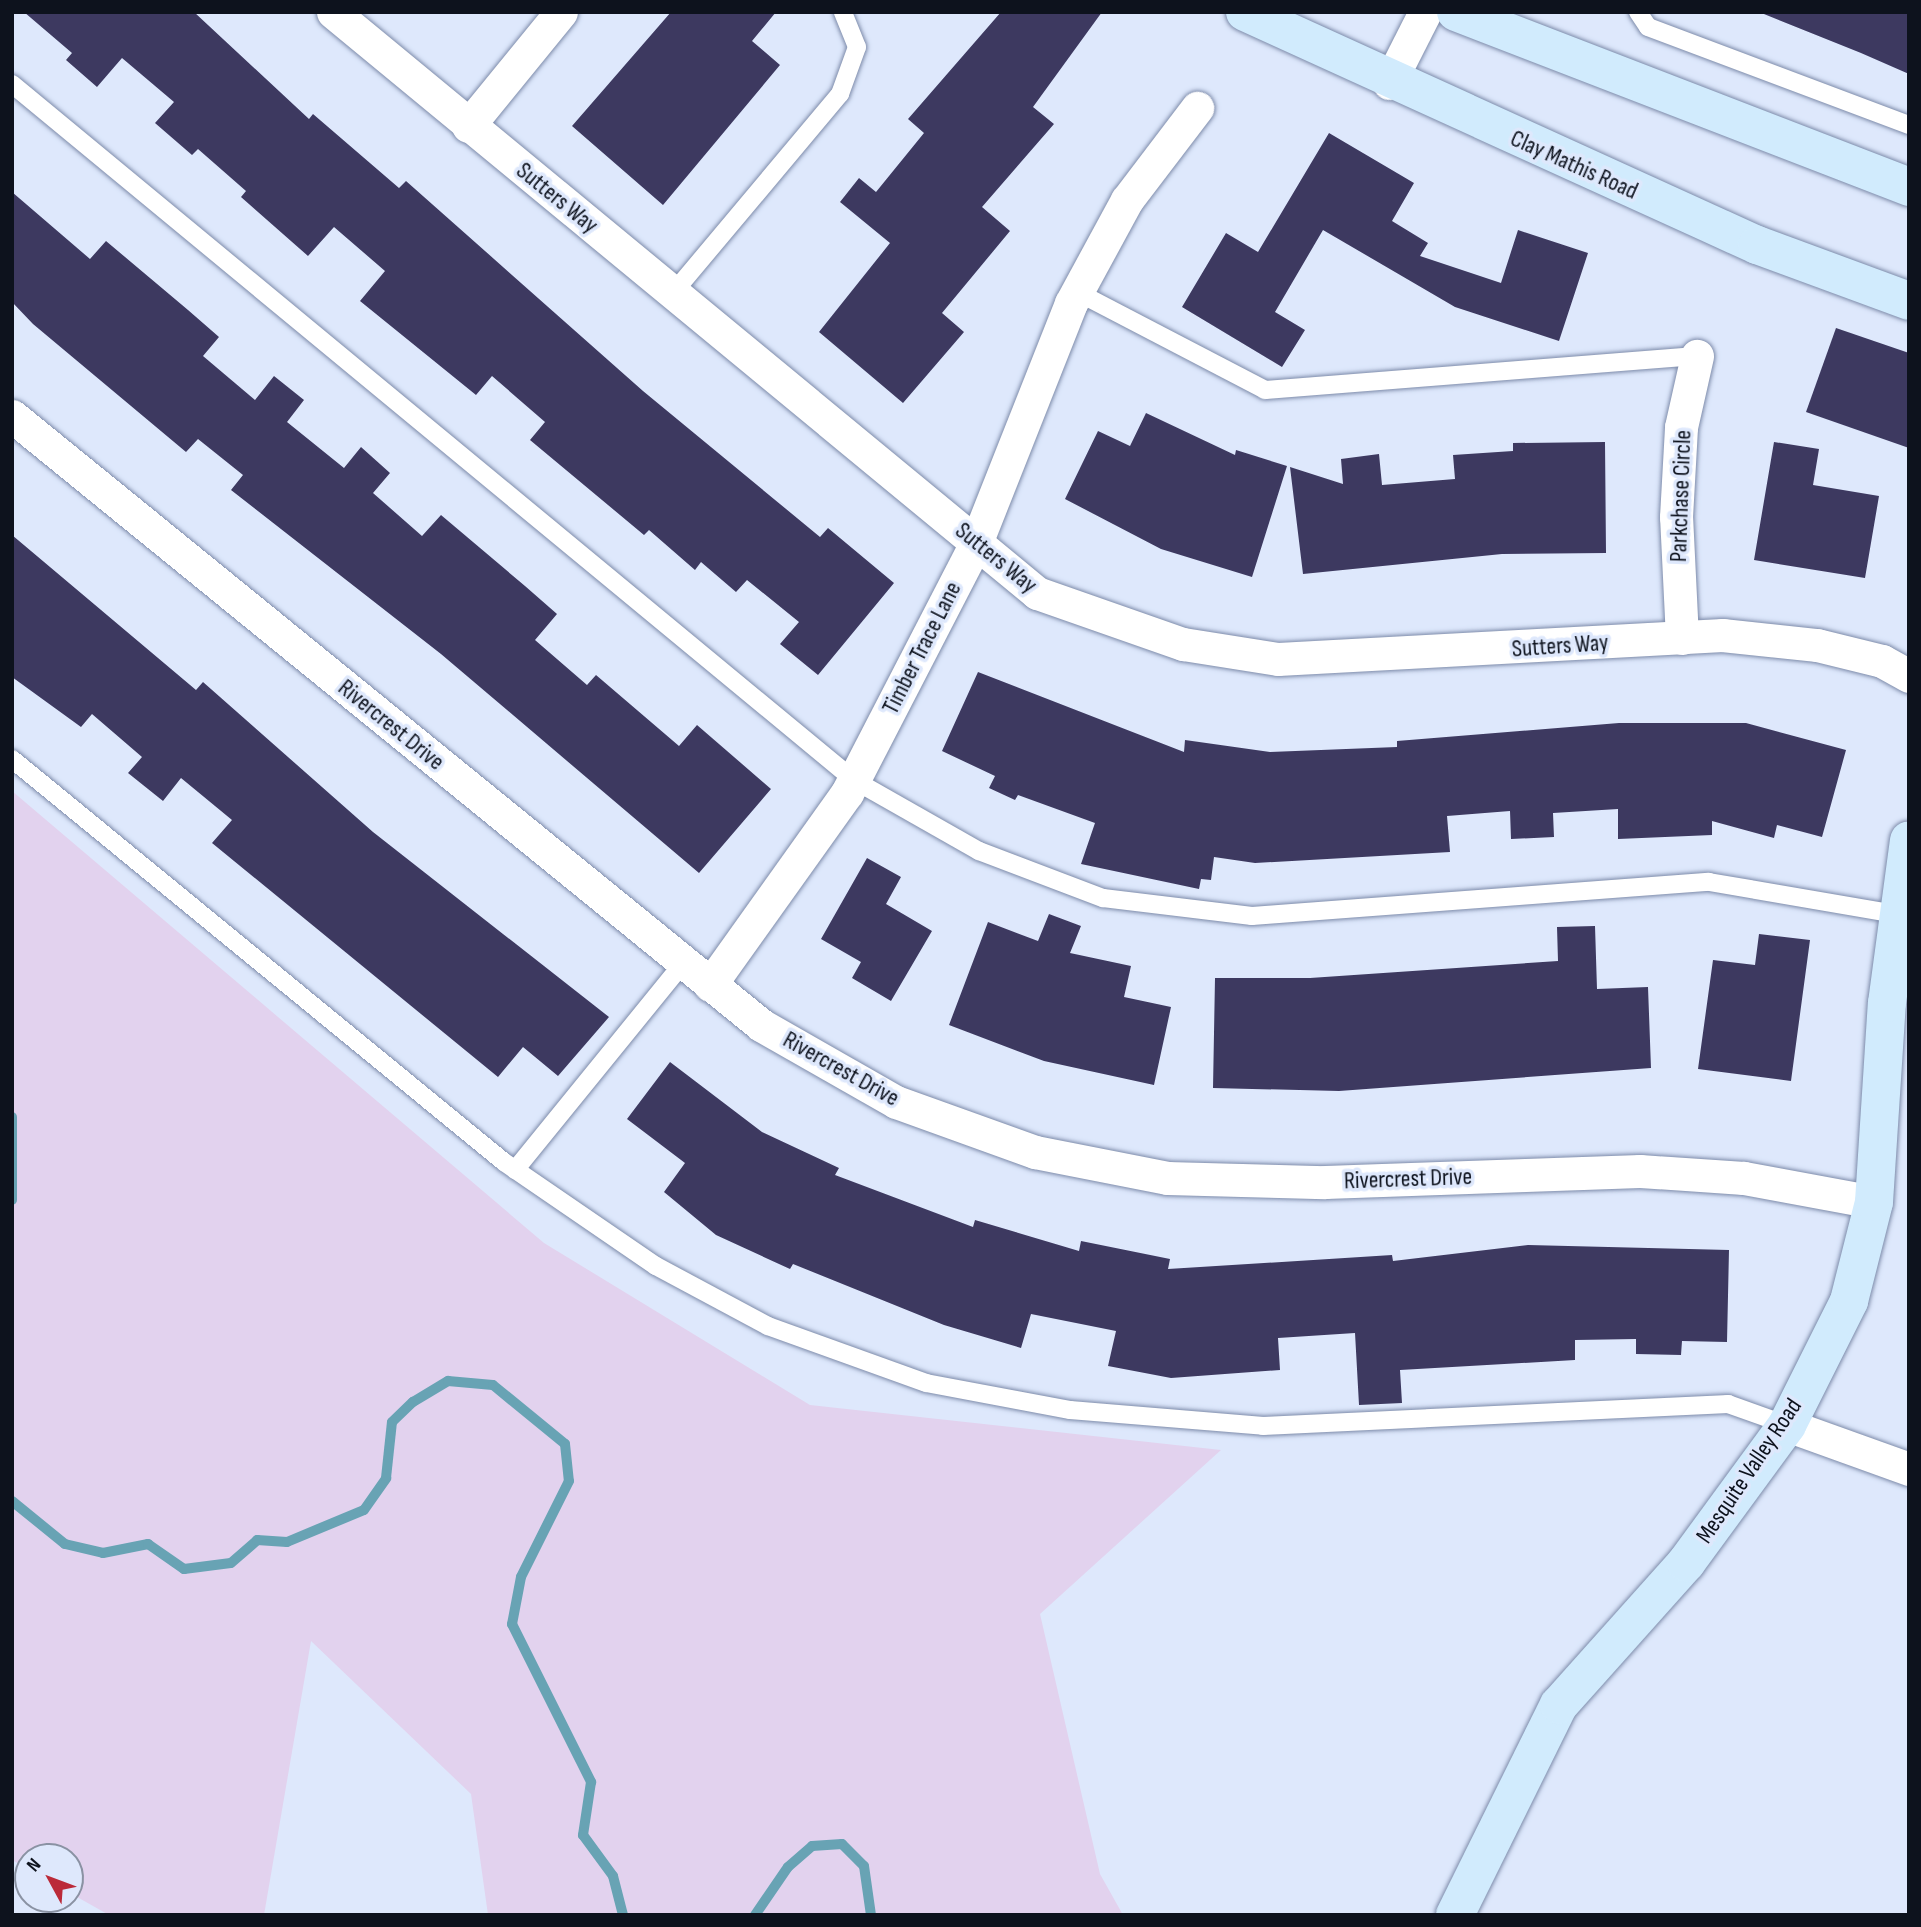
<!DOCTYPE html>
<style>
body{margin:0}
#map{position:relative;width:1921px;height:1927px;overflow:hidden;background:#dee8fc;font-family:"Sofia Sans Condensed",sans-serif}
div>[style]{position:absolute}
.green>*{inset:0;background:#e2d2ee}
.stream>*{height:10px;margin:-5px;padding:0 5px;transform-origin:5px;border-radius:5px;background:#68a3b4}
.building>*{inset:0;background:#3d3960}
.roads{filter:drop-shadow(0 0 2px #7d8baa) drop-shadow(0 0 2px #7d8baa)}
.lane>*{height:18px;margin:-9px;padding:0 9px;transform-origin:9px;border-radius:9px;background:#fff}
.street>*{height:33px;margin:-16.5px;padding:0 16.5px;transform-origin:16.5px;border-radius:16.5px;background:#fff}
.secondary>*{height:38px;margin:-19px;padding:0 19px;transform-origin:19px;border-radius:19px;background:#d1ebfd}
span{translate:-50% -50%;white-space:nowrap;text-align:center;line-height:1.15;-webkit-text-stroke:7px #dee8fc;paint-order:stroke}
.street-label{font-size:24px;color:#0d121d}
.frame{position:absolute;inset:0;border:14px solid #0d121d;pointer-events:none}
.north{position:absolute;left:14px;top:1843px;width:70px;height:70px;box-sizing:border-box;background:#dee8fc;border:2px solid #8a92a3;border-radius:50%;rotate:311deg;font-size:19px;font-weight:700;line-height:28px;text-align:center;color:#0d121d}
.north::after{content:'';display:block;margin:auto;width:24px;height:32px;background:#bb2a39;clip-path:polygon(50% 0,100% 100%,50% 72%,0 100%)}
</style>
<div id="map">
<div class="green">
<div style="clip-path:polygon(12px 791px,544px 1243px,810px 1405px,1221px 1450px,1040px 1614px,1100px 1874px,1123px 1915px,488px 1915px,471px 1794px,311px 1641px,264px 1915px,109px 1915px,70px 1893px,70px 1857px,28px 1857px,28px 1869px,12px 1860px)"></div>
</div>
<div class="stream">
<div style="left:12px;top:1117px;width:83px;rotate:90deg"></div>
<div style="left:12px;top:1501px;width:68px;rotate:39.1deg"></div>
<div style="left:65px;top:1544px;width:39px;rotate:13deg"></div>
<div style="left:103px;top:1553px;width:46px;rotate:-11.3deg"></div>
<div style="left:148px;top:1544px;width:44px;rotate:34.8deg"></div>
<div style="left:184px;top:1569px;width:47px;rotate:-7.3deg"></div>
<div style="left:231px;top:1563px;width:35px;rotate:-41deg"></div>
<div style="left:257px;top:1540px;width:30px;rotate:4deg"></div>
<div style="left:287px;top:1542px;width:83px;rotate:-22.6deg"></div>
<div style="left:364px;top:1510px;width:39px;rotate:-55deg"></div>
<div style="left:386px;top:1478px;width:56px;rotate:-83.9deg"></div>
<div style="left:392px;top:1422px;width:29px;rotate:-44deg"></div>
<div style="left:413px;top:1402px;width:41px;rotate:-31deg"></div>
<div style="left:448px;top:1381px;width:45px;rotate:5.1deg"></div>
<div style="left:493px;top:1385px;width:93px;rotate:39.3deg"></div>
<div style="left:565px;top:1444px;width:37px;rotate:84deg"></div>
<div style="left:569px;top:1481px;width:107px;rotate:116.6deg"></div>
<div style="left:521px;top:1577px;width:48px;rotate:100.8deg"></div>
<div style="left:512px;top:1624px;width:177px;rotate:63.4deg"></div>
<div style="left:591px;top:1782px;width:54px;rotate:98.6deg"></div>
<div style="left:583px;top:1835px;width:51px;rotate:53.8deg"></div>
<div style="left:613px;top:1876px;width:40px;rotate:75.6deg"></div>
<div style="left:755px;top:1915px;width:58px;rotate:-55.5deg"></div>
<div style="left:788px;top:1867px;width:32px;rotate:-41deg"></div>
<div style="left:812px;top:1846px;width:30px;rotate:-4deg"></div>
<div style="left:842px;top:1844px;width:31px;rotate:45deg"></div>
<div style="left:864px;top:1866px;width:49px;rotate:81.9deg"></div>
</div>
<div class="building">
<div style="clip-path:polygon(24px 12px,194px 12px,309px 119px,313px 114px,399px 188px,406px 181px,643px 391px,820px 537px,828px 528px,894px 583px,818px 675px,780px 644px,799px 622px,747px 580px,736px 592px,701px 562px,695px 570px,649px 530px,644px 535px,530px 440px,545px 422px,492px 376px,476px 395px,360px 301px,385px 271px,334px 227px,308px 256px,241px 197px,246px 191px,198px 149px,192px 155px,155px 123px,174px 102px,122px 58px,97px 87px,66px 60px,72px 53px)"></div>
<div style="clip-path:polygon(671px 12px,776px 12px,752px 41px,780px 65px,663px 205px,572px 126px)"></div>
<div style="clip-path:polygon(1001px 12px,1102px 12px,1033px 107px,1054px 124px,982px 207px,1010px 231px,942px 313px,964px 332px,903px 403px,819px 332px,890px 243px,840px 202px,859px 178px,876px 192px,924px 133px,908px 119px)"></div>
<div style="clip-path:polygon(1759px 12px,1909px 12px,1909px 74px,1861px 53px)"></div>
<div style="clip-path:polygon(1329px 133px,1414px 183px,1392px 221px,1428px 243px,1420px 256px,1501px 283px,1518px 230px,1588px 253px,1559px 341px,1455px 307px,1323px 230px,1275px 312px,1305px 330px,1282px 367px,1182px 307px,1226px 233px,1258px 252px)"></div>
<div style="clip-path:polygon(12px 192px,90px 259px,106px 241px,188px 310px,219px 337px,203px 356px,255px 400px,274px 376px,304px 400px,287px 422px,344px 468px,361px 447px,390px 473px,373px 493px,422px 536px,441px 515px,525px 586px,557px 614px,535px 640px,587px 685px,596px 675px,679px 746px,697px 725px,771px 789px,699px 873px,441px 654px,231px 490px,243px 475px,198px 439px,186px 452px,33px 324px,12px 302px)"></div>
<div style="clip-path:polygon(1836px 328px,1909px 353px,1909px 448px,1806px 412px)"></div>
<div style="clip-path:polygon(1146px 413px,1235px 455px,1236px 450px,1287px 466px,1252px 577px,1161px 549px,1065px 499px,1098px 431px,1130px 446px)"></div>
<div style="clip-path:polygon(1605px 442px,1606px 553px,1502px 554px,1303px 574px,1290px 467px,1343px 484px,1341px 459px,1379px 454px,1382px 485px,1455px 479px,1453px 455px,1513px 451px,1513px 443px)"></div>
<div style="clip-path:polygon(1774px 442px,1819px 449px,1813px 485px,1879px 496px,1865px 578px,1754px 560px)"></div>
<div style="clip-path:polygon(12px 535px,196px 690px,203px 682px,373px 832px,609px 1017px,558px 1076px,523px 1047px,498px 1077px,212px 843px,232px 820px,181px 778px,163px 801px,128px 773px,142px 757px,92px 714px,81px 727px,12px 677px)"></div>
<div style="clip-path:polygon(978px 672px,1184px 752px,1185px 740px,1270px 752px,1397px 747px,1397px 741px,1619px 723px,1746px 723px,1846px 750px,1822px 837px,1777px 825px,1774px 838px,1712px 821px,1712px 835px,1618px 839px,1618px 809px,1553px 813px,1554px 837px,1511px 839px,1510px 811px,1447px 816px,1450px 852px,1255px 863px,1214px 857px,1211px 880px,1201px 879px,1199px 889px,1081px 864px,1095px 823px,1018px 795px,1015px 800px,989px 788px,995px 776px,942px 751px)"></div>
<div style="clip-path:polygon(867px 858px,901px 877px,886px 904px,932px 931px,891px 1001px,852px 978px,861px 962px,821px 939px)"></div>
<div style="clip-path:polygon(1049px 914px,1081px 926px,1070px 953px,1131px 966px,1124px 997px,1171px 1007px,1154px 1085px,1044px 1061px,949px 1025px,988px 922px,1038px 941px)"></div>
<div style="clip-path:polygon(1595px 926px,1597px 989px,1648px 987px,1651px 1068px,1339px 1091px,1213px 1088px,1215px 978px,1310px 978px,1558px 961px,1557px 927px)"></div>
<div style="clip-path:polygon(1759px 934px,1810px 940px,1791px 1081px,1698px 1069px,1713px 960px,1755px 965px)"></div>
<div style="clip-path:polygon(670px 1062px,762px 1132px,839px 1168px,835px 1175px,973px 1227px,975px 1220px,1079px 1251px,1081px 1241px,1170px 1259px,1168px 1269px,1392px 1255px,1393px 1261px,1528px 1245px,1729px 1250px,1727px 1342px,1682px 1341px,1681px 1355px,1636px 1354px,1636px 1339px,1575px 1340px,1575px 1360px,1400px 1370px,1402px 1403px,1359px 1405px,1355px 1333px,1278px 1338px,1280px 1370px,1171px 1378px,1108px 1366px,1116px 1331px,1031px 1314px,1021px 1348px,944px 1325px,793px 1264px,790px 1269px,716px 1235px,664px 1192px,685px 1163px,627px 1119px)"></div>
</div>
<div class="roads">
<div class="lane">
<div style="left:1638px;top:12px;width:18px;rotate:56deg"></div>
<div style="left:1648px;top:27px;width:279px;rotate:20.6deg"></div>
<div style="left:12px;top:84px;width:1092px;rotate:39.58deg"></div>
<div style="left:854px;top:780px;width:144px;rotate:29.6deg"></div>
<div style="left:979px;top:851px;width:133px;rotate:20.8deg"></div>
<div style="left:1103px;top:898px;width:150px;rotate:6.9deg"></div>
<div style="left:1252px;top:916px;width:458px;rotate:-4.3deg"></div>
<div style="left:1709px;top:882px;width:190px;rotate:9.7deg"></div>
<div style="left:1077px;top:292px;width:212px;rotate:27.5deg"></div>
<div style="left:1265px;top:390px;width:433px;rotate:-4.5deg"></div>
<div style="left:673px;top:293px;width:260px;rotate:-50deg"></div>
<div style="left:840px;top:94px;width:50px;rotate:-70.1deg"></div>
<div style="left:857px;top:47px;width:38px;rotate:-112deg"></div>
<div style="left:12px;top:759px;width:636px;rotate:39.32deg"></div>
<div style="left:504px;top:1162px;width:184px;rotate:34.4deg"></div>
<div style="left:656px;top:1266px;width:127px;rotate:28.2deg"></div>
<div style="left:768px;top:1326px;width:168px;rotate:19.8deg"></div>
<div style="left:926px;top:1383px;width:147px;rotate:10.6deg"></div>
<div style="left:1070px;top:1410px;width:194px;rotate:4.7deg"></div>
<div style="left:1263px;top:1426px;width:466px;rotate:-2.7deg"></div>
<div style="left:1728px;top:1404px;width:63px;rotate:19.6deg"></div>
<div style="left:515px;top:1170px;width:267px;rotate:-50.9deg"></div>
</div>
<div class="street">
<div style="left:333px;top:12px;width:913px;rotate:39.53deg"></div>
<div style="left:1037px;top:593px;width:155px;rotate:19.3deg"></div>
<div style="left:1183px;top:644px;width:96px;rotate:9deg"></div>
<div style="left:1278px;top:659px;width:445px;rotate:-3.1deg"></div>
<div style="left:1722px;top:635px;width:96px;rotate:6deg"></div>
<div style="left:1817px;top:645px;width:67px;rotate:13.8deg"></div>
<div style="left:1882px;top:661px;width:31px;rotate:29deg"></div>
<div style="left:1389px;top:83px;width:80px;rotate:-63.1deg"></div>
<div style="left:468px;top:126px;width:147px;rotate:-50.8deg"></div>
<div style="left:12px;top:416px;width:965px;rotate:39.11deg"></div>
<div style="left:761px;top:1025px;width:155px;rotate:29.7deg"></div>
<div style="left:896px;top:1102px;width:148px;rotate:19.8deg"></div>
<div style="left:1035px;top:1152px;width:135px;rotate:11.1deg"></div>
<div style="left:1167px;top:1178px;width:158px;rotate:1.5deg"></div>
<div style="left:1325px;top:1182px;width:315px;rotate:-2deg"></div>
<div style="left:1640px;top:1171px;width:104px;rotate:3.9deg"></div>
<div style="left:1744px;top:1178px;width:132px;rotate:10.5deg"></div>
<div style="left:1682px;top:638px;width:121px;rotate:-92.8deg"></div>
<div style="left:1676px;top:517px;width:90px;rotate:-86.8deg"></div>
<div style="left:1681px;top:427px;width:73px;rotate:-77.3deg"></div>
<div style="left:710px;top:985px;width:236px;rotate:-54.5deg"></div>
<div style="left:847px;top:793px;width:281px;rotate:-62.7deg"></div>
<div style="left:976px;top:543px;width:258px;rotate:-68.4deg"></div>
<div style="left:1071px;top:303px;width:117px;rotate:-61.5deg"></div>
<div style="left:1127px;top:200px;width:116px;rotate:-52.7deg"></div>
<div style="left:1787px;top:1425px;width:130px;rotate:19.8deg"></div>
</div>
<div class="secondary">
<div style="left:1245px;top:12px;width:563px;rotate:24.47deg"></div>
<div style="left:1757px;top:245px;width:162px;rotate:20.2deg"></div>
<div style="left:1456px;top:12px;width:486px;rotate:21.1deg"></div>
<div style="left:1455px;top:1915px;width:234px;rotate:-63.7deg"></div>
<div style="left:1559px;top:1705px;width:191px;rotate:-48.2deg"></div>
<div style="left:1686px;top:1563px;width:171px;rotate:-53.8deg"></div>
<div style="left:1787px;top:1425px;width:139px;rotate:-63.4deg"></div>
<div style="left:1849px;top:1301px;width:102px;rotate:-75.8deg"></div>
<div style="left:1874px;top:1202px;width:199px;rotate:-86.3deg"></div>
<div style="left:1887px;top:1003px;width:164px;rotate:-82.3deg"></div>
</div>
</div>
<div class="street-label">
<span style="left:1574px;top:165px;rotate:24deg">Clay Mathis Road</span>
<span style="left:557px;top:198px;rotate:39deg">Sutters Way</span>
<span style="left:1681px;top:496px;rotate:-88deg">Parkchase Circle</span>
<span style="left:996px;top:558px;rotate:39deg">Sutters Way</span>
<span style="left:1560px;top:646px;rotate:-4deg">Sutters Way</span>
<span style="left:922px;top:648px;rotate:-63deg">Timber Trace Lane</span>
<span style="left:391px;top:725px;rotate:39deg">Rivercrest Drive</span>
<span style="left:841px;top:1069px;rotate:29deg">Rivercrest Drive</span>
<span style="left:1408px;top:1179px;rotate:-2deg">Rivercrest Drive</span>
<span style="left:1749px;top:1471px;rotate:-56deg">Mesquite Valley Road</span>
</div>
<div class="frame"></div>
<div class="north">N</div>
</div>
